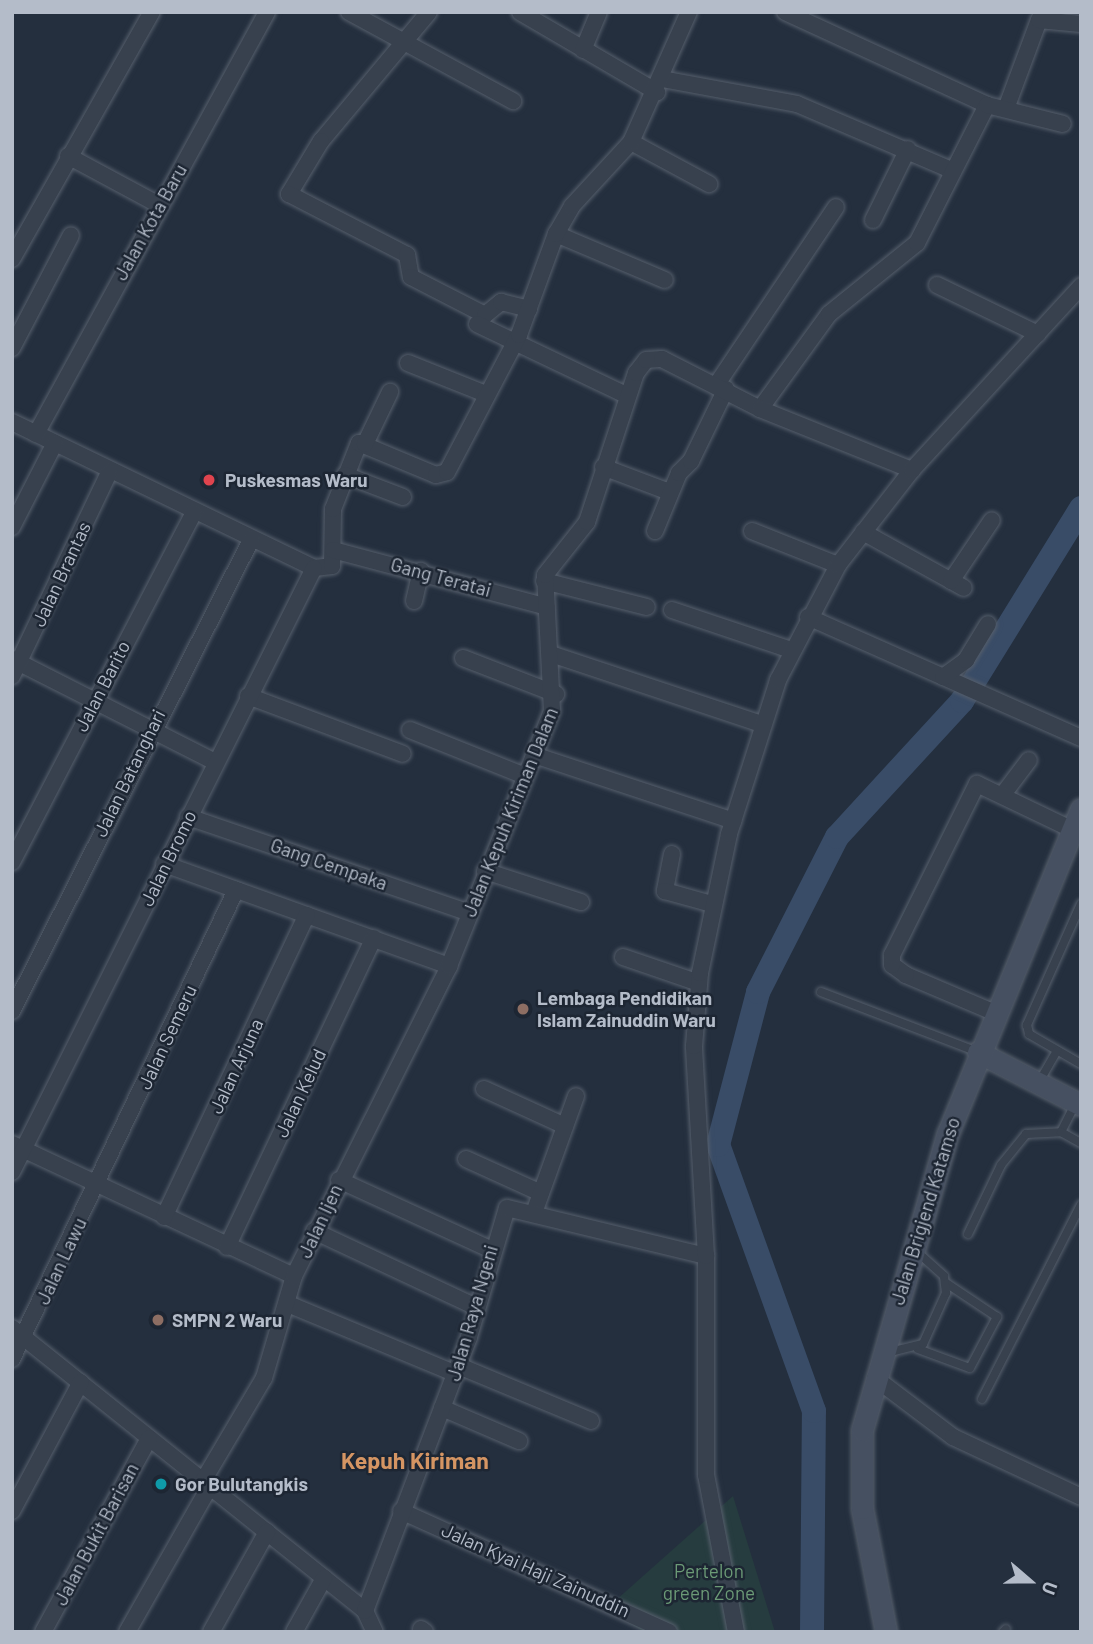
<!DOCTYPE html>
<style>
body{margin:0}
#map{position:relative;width:1093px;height:1644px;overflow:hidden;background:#242f3e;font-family:Barlow,sans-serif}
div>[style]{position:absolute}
.green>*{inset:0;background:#263c3f}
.river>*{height:24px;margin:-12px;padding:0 12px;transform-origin:12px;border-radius:12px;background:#394c67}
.roads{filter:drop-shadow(0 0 2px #565f6c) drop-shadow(0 0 2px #565f6c)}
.lane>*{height:8px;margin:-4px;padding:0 4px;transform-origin:4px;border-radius:4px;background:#38414e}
.street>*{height:16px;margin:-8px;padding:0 8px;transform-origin:8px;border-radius:8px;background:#38414e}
.secondary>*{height:21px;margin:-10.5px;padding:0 10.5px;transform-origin:10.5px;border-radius:10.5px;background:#465061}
.dots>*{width:19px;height:19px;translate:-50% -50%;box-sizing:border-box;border:4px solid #1d2633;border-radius:50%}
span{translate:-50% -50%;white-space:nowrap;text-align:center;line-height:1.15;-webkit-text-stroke:5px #1d2633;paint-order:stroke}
.street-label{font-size:19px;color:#b4bcc9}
.poi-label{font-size:19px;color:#b4bcc9;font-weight:700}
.left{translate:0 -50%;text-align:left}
.park-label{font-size:19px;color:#6b9a76}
.quarter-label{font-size:23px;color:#d59563;font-weight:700}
.frame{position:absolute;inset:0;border:14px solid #b4bcc9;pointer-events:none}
.north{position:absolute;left:995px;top:1546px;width:70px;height:70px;-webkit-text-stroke:5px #1d2633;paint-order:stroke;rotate:110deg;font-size:19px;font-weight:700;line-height:28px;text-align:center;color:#b4bcc9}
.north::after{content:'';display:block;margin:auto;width:24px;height:32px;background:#b4bcc9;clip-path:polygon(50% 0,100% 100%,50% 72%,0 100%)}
</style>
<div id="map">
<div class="green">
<div style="clip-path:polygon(733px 1496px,775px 1632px,644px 1632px,606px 1609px)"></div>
</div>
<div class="river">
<div style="left:812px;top:1632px;width:221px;rotate:-89.5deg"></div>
<div style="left:814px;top:1411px;width:283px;rotate:-109.8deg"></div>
<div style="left:718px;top:1145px;width:158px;rotate:-75.3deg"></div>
<div style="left:758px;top:992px;width:174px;rotate:-63deg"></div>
<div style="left:837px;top:837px;width:185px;rotate:-47.4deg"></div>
<div style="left:962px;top:701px;width:227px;rotate:-58.3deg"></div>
</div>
<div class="roads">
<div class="lane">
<div style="left:1081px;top:904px;width:133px;rotate:114.1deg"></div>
<div style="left:1027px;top:1025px;width:9px;rotate:77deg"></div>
<div style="left:1029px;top:1034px;width:60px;rotate:30deg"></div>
<div style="left:821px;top:992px;width:168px;rotate:20.9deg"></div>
<div style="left:1039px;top:1082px;width:36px;rotate:-60deg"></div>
<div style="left:1061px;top:1132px;width:31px;rotate:-63deg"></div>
<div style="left:968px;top:1234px;width:76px;rotate:-64.4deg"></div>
<div style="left:1001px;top:1165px;width:40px;rotate:-51deg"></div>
<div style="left:1026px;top:1134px;width:35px;rotate:-3deg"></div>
<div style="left:1061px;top:1132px;width:23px;rotate:29deg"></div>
<div style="left:918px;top:1349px;width:55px;rotate:20.1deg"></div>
<div style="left:970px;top:1368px;width:58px;rotate:-62.1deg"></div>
<div style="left:997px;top:1317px;width:61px;rotate:-146.3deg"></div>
<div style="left:886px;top:1353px;width:38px;rotate:-14deg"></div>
<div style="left:923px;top:1344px;width:56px;rotate:-65.7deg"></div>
<div style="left:946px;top:1293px;width:17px;rotate:-97deg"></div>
<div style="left:944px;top:1276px;width:36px;rotate:-138deg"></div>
<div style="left:982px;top:1399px;width:218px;rotate:-63deg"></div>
<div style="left:1003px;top:1632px;width:4px;rotate:-45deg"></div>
</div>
<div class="street">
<div style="left:349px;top:12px;width:187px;rotate:28.5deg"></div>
<div style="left:429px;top:12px;width:168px;rotate:129.9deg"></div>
<div style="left:321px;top:141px;width:62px;rotate:121.1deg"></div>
<div style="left:289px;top:194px;width:133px;rotate:27.3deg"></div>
<div style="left:407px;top:255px;width:22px;rotate:80deg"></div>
<div style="left:411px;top:277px;width:83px;rotate:27.2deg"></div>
<div style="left:485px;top:315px;width:21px;rotate:-39deg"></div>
<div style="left:501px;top:302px;width:29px;rotate:14deg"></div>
<div style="left:520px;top:12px;width:159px;rotate:30.3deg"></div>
<div style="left:785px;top:12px;width:222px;rotate:24.7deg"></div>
<div style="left:583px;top:50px;width:41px;rotate:-67.2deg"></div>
<div style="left:662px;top:79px;width:137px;rotate:10.5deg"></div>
<div style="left:797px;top:104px;width:170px;rotate:23.2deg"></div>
<div style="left:1007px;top:106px;width:92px;rotate:-69.6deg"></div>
<div style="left:1039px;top:20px;width:42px;rotate:5.4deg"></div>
<div style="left:631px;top:142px;width:89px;rotate:28.3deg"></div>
<div style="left:68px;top:156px;width:103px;rotate:28.3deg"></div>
<div style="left:873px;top:220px;width:79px;rotate:-63.8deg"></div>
<div style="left:556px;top:234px;width:118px;rotate:22.9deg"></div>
<div style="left:12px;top:259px;width:284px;rotate:-60.5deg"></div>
<div style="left:937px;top:285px;width:112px;rotate:25.9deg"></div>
<div style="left:477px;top:324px;width:165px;rotate:25.5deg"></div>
<div style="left:12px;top:348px;width:127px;rotate:-62.4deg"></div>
<div style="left:408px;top:363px;width:84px;rotate:21.7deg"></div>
<div style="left:717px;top:384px;width:213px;rotate:-56.1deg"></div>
<div style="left:760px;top:409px;width:117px;rotate:-54deg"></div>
<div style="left:829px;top:314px;width:113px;rotate:-38.9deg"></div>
<div style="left:917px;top:243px;width:155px;rotate:-63.1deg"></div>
<div style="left:987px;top:105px;width:78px;rotate:14deg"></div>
<div style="left:12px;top:422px;width:335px;rotate:25.8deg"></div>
<div style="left:314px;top:568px;width:18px;rotate:-6deg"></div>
<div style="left:332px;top:566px;width:57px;rotate:-89deg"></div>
<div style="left:333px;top:509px;width:71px;rotate:-68.5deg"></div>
<div style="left:359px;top:443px;width:83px;rotate:22.6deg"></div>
<div style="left:436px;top:475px;width:11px;rotate:-15deg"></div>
<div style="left:447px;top:472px;width:155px;rotate:-62.3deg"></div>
<div style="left:519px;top:335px;width:108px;rotate:-69.9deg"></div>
<div style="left:556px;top:234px;width:32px;rotate:-60deg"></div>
<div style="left:572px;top:206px;width:87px;rotate:-47.3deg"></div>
<div style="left:631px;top:142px;width:142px;rotate:-66deg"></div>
<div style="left:36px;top:434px;width:481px;rotate:-61.3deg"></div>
<div style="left:365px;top:444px;width:58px;rotate:-64.3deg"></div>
<div style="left:603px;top:467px;width:71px;rotate:20.7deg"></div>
<div style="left:345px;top:475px;width:62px;rotate:20.8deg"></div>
<div style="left:12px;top:527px;width:94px;rotate:-62.9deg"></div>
<div style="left:655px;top:531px;width:63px;rotate:-67.5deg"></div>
<div style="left:679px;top:473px;width:17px;rotate:-45deg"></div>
<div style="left:691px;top:461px;width:80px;rotate:-64.1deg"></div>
<div style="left:752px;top:531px;width:92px;rotate:21.6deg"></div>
<div style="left:863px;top:532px;width:115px;rotate:29deg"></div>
<div style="left:333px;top:550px;width:221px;rotate:14.9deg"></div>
<div style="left:544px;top:581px;width:106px;rotate:14.2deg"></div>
<div style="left:951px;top:581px;width:73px;rotate:-56.1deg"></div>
<div style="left:414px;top:601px;width:31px;rotate:-77deg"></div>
<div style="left:672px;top:610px;width:126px;rotate:18.6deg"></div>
<div style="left:808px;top:617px;width:299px;rotate:23.9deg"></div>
<div style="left:554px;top:655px;width:219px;rotate:18.4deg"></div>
<div style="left:463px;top:658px;width:100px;rotate:21.2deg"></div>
<div style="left:12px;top:659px;width:228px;rotate:26.9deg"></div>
<div style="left:12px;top:676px;width:225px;rotate:-64.5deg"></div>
<div style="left:943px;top:677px;width:29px;rotate:-36deg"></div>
<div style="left:966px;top:660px;width:42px;rotate:-58.6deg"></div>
<div style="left:248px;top:696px;width:165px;rotate:20.5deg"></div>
<div style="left:410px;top:730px;width:124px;rotate:21.8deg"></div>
<div style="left:534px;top:755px;width:210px;rotate:18.3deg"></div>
<div style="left:1004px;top:793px;width:41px;rotate:-52.9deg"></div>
<div style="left:188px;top:817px;width:298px;rotate:18.8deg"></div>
<div style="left:672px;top:854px;width:38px;rotate:101deg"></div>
<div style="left:665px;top:891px;width:49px;rotate:15.5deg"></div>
<div style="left:12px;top:862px;width:394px;rotate:-62.5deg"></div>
<div style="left:164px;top:864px;width:303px;rotate:19.7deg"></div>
<div style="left:485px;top:871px;width:101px;rotate:17.9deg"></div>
<div style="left:623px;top:957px;width:80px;rotate:18.9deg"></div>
<div style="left:12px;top:1011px;width:530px;rotate:-63.1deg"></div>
<div style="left:993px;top:1012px;width:95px;rotate:-157deg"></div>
<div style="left:906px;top:975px;width:17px;rotate:-144deg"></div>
<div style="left:892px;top:965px;width:10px;rotate:-90deg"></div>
<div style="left:892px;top:955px;width:191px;rotate:-63.6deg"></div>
<div style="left:977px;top:784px;width:104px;rotate:25.6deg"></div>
<div style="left:484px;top:1089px;width:89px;rotate:24.6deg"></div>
<div style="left:12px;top:1144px;width:311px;rotate:25.1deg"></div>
<div style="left:466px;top:1159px;width:82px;rotate:24.4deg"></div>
<div style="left:12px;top:1172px;width:675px;rotate:-63.43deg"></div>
<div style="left:339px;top:1180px;width:166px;rotate:24.6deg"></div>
<div style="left:535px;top:1210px;width:121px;rotate:-70.2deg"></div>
<div style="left:164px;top:1217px;width:334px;rotate:-64.7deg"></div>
<div style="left:314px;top:1231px;width:179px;rotate:25.1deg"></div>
<div style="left:227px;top:1247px;width:342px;rotate:-64.6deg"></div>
<div style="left:288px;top:1304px;width:182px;rotate:22.6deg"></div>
<div style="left:12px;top:1328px;width:452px;rotate:38.7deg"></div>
<div style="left:365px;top:1611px;width:23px;rotate:65deg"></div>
<div style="left:12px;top:1359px;width:520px;rotate:-64.47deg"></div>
<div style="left:459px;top:1366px;width:143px;rotate:22.6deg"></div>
<div style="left:875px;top:1378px;width:98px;rotate:37.1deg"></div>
<div style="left:953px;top:1437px;width:141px;rotate:25.1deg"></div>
<div style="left:442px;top:1408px;width:84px;rotate:23.2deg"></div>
<div style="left:203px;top:1481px;width:120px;rotate:-59.4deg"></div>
<div style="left:264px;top:1378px;width:106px;rotate:-73.6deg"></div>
<div style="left:294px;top:1276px;width:347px;rotate:-63.4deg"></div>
<div style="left:449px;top:966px;width:275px;rotate:-68deg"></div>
<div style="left:552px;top:711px;width:136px;rotate:-92.9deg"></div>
<div style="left:545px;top:575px;width:68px;rotate:-51.6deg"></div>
<div style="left:587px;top:522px;width:157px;rotate:-71.8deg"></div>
<div style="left:636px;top:373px;width:16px;rotate:-52deg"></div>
<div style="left:646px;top:360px;width:16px;rotate:-4deg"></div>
<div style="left:662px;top:359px;width:110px;rotate:27deg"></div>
<div style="left:760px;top:409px;width:164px;rotate:21.9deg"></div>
<div style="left:12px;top:1511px;width:146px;rotate:-61.9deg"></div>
<div style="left:401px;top:1511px;width:294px;rotate:24.3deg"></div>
<div style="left:365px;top:1611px;width:293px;rotate:-69.2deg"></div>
<div style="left:469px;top:1337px;width:134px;rotate:-73.6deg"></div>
<div style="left:507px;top:1208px;width:205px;rotate:13.6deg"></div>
<div style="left:421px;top:1629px;width:5px;rotate:37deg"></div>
<div style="left:43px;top:1632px;width:221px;rotate:-61.3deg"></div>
<div style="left:127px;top:1632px;width:168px;rotate:-60.4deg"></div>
<div style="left:211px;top:1632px;width:115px;rotate:-60.8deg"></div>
<div style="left:294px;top:1632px;width:62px;rotate:-60.9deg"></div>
<div style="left:736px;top:1632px;width:160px;rotate:-100.8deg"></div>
<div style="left:706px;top:1475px;width:219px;rotate:-90deg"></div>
<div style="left:706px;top:1256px;width:210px;rotate:-93.3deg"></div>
<div style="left:694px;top:1046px;width:73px;rotate:-85.3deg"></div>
<div style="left:700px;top:973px;width:142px;rotate:-78.2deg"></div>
<div style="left:729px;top:834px;width:162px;rotate:-72.3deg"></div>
<div style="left:778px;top:680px;width:130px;rotate:-62.4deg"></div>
<div style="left:838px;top:565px;width:120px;rotate:-52.1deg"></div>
<div style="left:912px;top:470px;width:250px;rotate:-47.4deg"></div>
</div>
<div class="secondary">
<div style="left:978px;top:1052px;width:116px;rotate:27.2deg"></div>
<div style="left:886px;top:1632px;width:126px;rotate:-101deg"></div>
<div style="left:862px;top:1508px;width:78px;rotate:-90deg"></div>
<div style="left:862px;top:1430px;width:309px;rotate:-73.9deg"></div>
<div style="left:948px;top:1133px;width:350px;rotate:-67.7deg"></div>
</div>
</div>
<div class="dots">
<div style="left:209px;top:480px;background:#e0444e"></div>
<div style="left:523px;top:1009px;background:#8d6e63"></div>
<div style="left:158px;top:1320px;background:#8d6e63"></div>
<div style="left:161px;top:1484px;background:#0f9aa8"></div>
</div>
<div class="street-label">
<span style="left:150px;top:222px;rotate:-61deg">Jalan Kota Baru</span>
<span style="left:61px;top:574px;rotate:-65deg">Jalan Brantas</span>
<span style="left:441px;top:577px;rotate:15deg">Gang Teratai</span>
<span style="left:102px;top:686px;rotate:-63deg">Jalan Barito</span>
<span style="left:129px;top:773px;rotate:-64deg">Jalan Batanghari</span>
<span style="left:510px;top:812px;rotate:-68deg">Jalan Kepuh Kiriman Dalam</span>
<span style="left:168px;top:858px;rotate:-64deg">Jalan Bromo</span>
<span style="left:329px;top:864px;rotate:19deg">Gang Cempaka</span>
<span style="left:167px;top:1037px;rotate:-65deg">Jalan Semeru</span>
<span style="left:236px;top:1066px;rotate:-65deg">Jalan Arjuna</span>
<span style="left:300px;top:1093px;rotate:-65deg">Jalan Kelud</span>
<span style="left:925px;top:1211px;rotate:-73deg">Jalan Brigjend Katamso</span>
<span style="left:320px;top:1221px;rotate:-65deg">Jalan Ijen</span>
<span style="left:61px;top:1261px;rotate:-65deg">Jalan Lawu</span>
<span style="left:472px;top:1313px;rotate:-74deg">Jalan Raya Ngeni</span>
<span style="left:96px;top:1534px;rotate:-62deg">Jalan Bukit Barisan</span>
<span style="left:536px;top:1570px;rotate:24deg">Jalan Kyai Haji Zainuddin</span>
</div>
<div class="poi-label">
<span class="left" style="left:225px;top:480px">Puskesmas Waru</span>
<span class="left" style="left:537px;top:1009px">Lembaga Pendidikan<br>Islam Zainuddin Waru</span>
<span class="left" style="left:172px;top:1320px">SMPN 2 Waru</span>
<span class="left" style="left:175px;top:1484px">Gor Bulutangkis</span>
</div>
<div class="park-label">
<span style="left:709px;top:1582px">Pertelon<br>green Zone</span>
</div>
<div class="quarter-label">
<span style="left:415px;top:1460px">Kepuh Kiriman</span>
</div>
<div class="frame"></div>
<div class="north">U</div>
</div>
